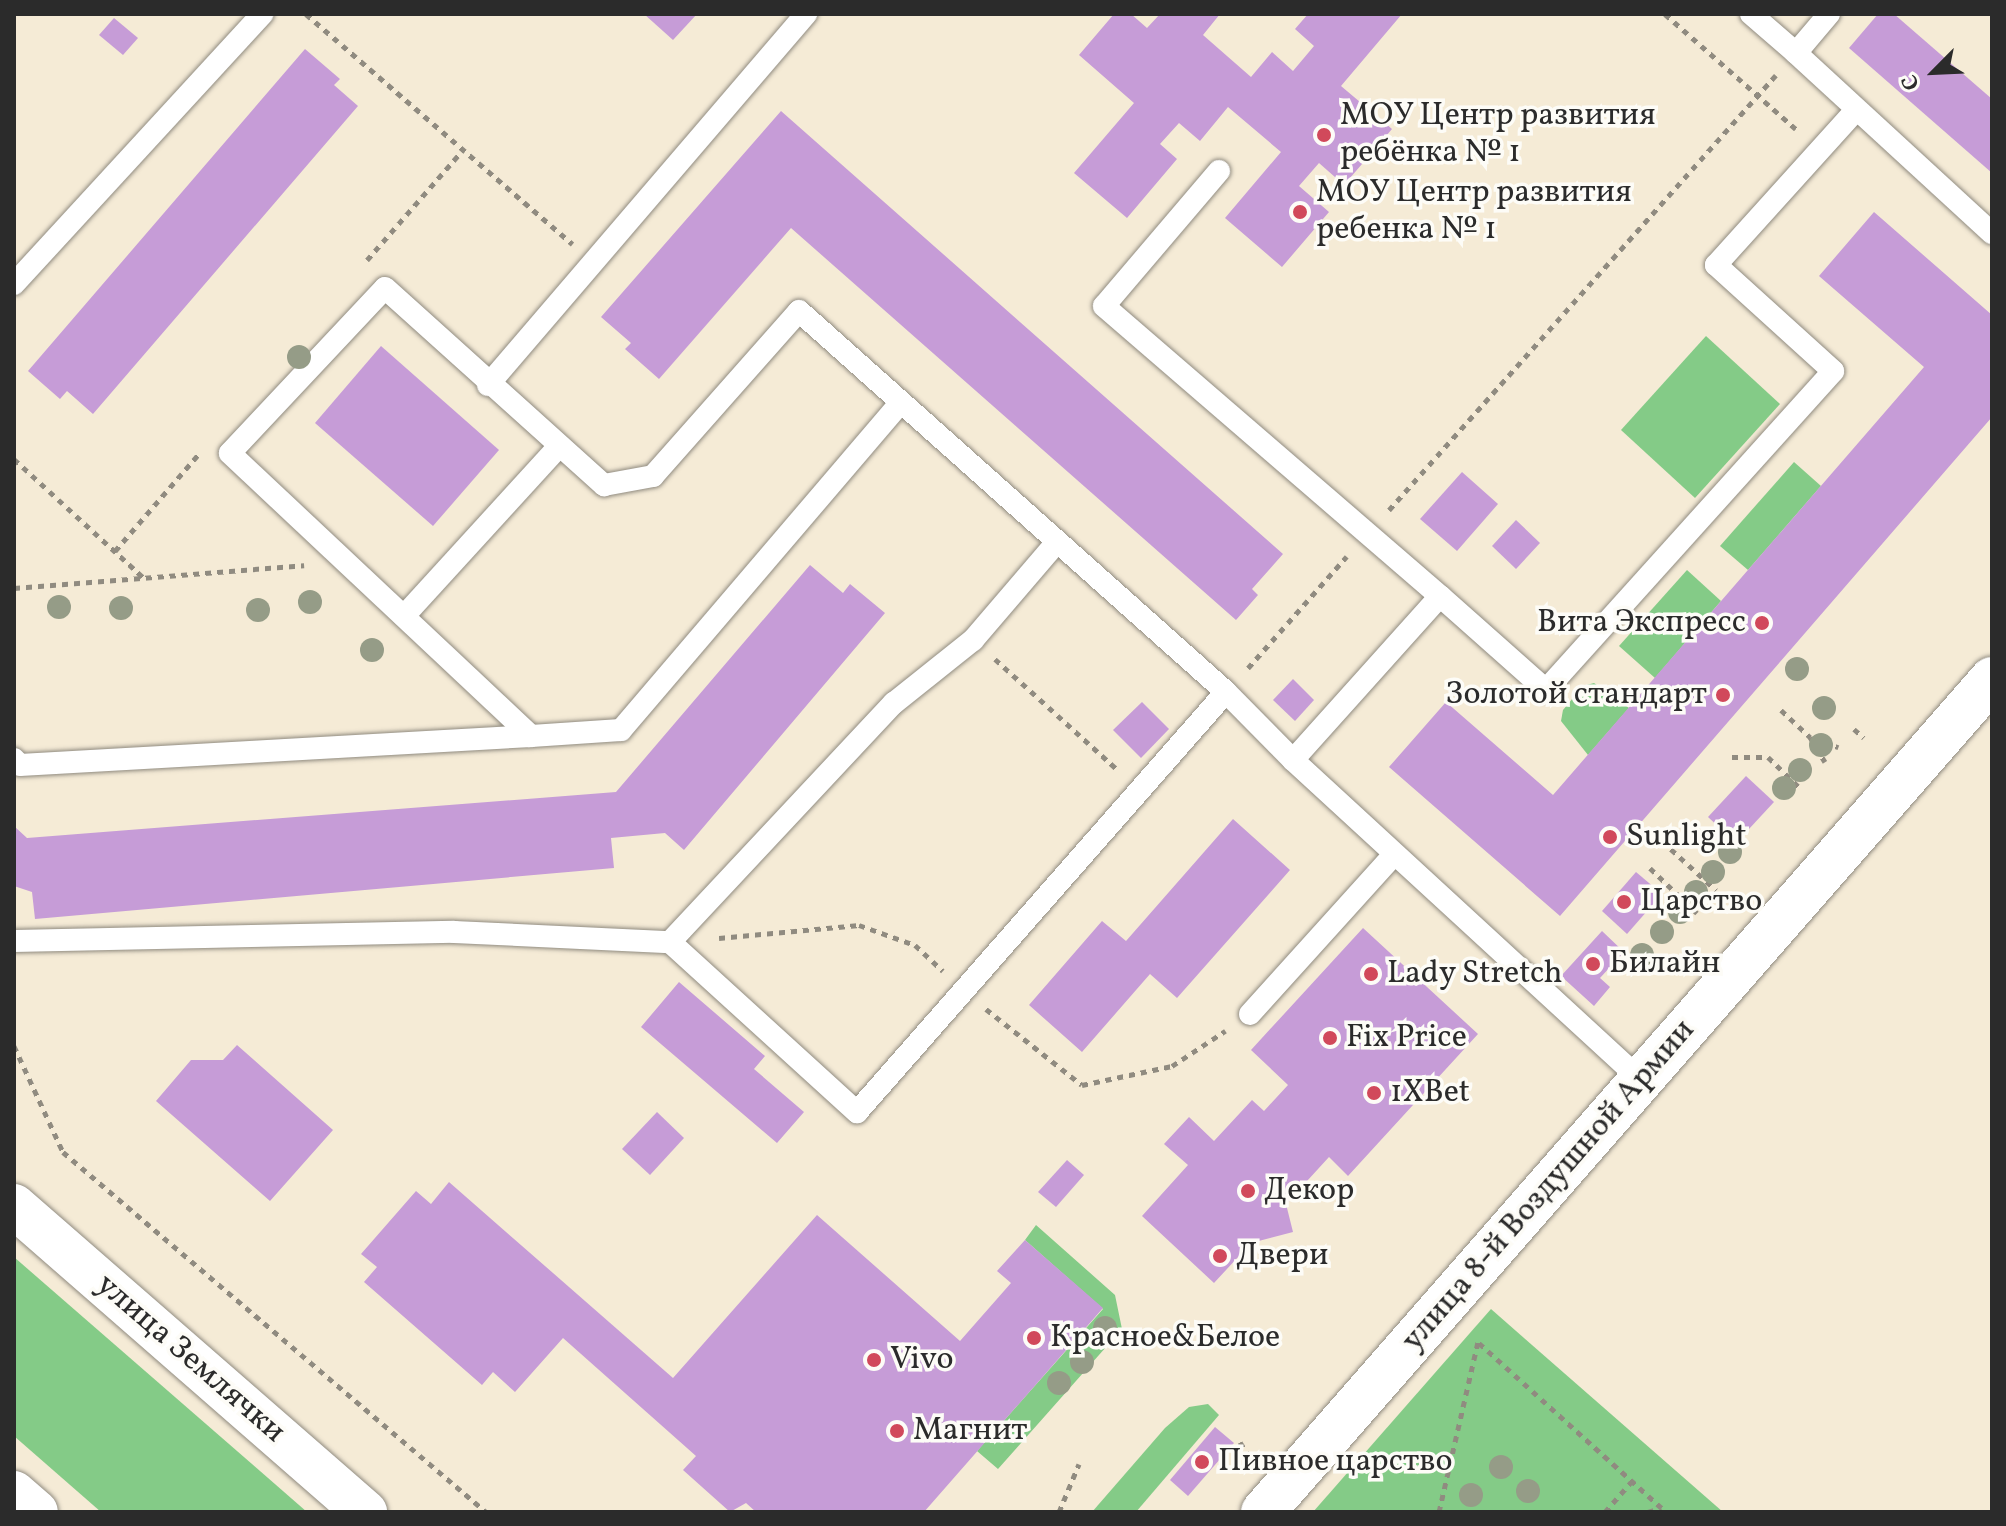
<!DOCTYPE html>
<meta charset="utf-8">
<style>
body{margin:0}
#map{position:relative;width:2006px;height:1526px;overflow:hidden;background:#f5ebd6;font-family:Vollkorn,serif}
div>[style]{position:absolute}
.green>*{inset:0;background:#84cb87}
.building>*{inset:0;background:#c69cd7}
.path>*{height:5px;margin-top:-2.5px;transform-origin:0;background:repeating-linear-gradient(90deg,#908b80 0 6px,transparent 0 12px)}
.roads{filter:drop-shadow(0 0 2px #908b80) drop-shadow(0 0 2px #908b80)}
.lane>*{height:22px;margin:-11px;padding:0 11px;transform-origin:11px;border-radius:11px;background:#fff}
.secondary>*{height:44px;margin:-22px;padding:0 22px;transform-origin:22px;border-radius:22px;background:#fff}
.highway>*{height:44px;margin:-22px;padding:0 22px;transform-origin:22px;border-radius:22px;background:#fff}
.trees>*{width:24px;height:24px;margin:-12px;border-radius:50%;background:#959c87}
.dots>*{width:22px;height:22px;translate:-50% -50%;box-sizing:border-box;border:4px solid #fdfcf7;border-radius:50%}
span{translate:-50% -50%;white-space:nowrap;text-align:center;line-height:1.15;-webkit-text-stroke:7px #fdfcf7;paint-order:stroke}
.poi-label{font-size:32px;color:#2b2b2b}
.left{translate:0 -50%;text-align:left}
.right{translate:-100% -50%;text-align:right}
.street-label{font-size:32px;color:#2b2b2b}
.frame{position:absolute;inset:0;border:16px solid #2b2b2b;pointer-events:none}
.north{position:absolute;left:1894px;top:32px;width:80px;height:80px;-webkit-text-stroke:6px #fdfcf7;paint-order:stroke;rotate:246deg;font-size:22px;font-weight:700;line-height:32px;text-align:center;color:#2b2b2b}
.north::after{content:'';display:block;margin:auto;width:28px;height:36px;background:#2b2b2b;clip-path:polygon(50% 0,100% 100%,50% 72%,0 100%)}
</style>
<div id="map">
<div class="green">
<div style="clip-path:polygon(1706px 336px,1780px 404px,1695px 498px,1621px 430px)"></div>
<div style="clip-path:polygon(1794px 462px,1821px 486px,1748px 570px,1720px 546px)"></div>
<div style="clip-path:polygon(1687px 570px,1721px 601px,1655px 678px,1619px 646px)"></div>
<div style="clip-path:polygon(1594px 683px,1629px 708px,1588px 755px,1561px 721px,1563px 710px,1583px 686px)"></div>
<div style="clip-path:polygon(1036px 1225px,1115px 1295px,1122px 1329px,998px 1469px,977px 1451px,1103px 1309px,1025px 1240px)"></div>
<div style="clip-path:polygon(14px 1257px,307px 1512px,101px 1512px,14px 1436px)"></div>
<div style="clip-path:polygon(1491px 1309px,1723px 1512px,1313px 1512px)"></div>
<div style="clip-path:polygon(1208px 1404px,1219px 1415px,1136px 1512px,1092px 1512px,1165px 1428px,1189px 1407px)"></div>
</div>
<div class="building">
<div style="clip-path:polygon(644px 14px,697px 14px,673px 40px)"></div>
<div style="clip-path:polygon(1114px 14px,1131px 14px,1147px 28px,1160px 14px,1220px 14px,1203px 35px,1251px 77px,1272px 52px,1293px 71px,1314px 46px,1295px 29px,1308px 14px,1402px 14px,1341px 86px,1392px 129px,1344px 185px,1319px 163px,1299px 186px,1329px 212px,1282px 267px,1225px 218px,1281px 152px,1228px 107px,1200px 141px,1179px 123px,1160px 144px,1177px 159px,1127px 218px,1074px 173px,1134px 103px,1079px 55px)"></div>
<div style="clip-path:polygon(1878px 14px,1894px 14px,1992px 99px,1992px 173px,1849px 48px)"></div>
<div style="clip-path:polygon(114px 18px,138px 38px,123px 55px,99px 35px)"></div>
<div style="clip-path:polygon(305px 49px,340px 79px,334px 85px,358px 106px,93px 414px,67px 391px,60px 399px,28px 371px)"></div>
<div style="clip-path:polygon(781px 111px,1283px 554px,1252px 589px,1258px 595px,1236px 620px,791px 228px,659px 379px,625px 349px,631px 343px,601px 317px)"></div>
<div style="clip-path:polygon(1874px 212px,1992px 315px,1992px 417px,1560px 916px,1389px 767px,1446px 702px,1553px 795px,1924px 367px,1819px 276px)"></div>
<div style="clip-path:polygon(381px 346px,499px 450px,433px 526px,315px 423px)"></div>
<div style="clip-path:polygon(1462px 472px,1498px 504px,1457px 551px,1420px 519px)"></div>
<div style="clip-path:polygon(1516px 520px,1540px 543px,1516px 569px,1492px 546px)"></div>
<div style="clip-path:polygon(810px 565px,843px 593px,850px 584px,885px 613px,684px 850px,665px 833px,611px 838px,614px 868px,35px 919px,32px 892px,14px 886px,14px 826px,27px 838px,616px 792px)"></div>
<div style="clip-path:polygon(1293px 679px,1314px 700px,1295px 721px,1273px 700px)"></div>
<div style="clip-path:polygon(1142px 702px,1169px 729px,1141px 758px,1113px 730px)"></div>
<div style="clip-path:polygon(1746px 776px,1774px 802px,1736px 843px,1708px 817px)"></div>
<div style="clip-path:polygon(1233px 819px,1290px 870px,1177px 998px,1150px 974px,1082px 1052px,1029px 1005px,1102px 921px,1126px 941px)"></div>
<div style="clip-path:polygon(1636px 872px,1662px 894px,1627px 934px,1602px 911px)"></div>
<div style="clip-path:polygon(1363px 928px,1478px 1034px,1348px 1176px,1329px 1157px,1286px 1204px,1293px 1232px,1251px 1243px,1214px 1283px,1142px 1216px,1188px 1165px,1164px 1144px,1189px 1117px,1214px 1141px,1252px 1100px,1264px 1111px,1288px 1085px,1251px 1050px)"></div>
<div style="clip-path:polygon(1602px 931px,1624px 952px,1600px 978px,1610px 987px,1594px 1006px,1561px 976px)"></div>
<div style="clip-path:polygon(679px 982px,765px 1056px,754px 1069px,804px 1112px,777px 1143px,641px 1027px)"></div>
<div style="clip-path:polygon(237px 1045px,333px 1130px,270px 1201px,156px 1101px,191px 1060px,223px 1060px)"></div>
<div style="clip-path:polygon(657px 1112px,684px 1138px,650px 1175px,622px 1149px)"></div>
<div style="clip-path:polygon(1067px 1160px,1084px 1175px,1056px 1207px,1038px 1192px)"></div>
<div style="clip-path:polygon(449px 1182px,673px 1378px,817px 1215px,960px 1341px,1011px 1283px,997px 1271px,1025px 1240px,1103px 1308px,924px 1512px,756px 1512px,746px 1503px,730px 1512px,683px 1470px,696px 1456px,563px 1338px,515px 1392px,493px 1372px,482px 1385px,364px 1282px,377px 1267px,361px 1254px,416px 1191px,431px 1204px)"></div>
<div style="clip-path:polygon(1215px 1427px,1234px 1443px,1188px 1496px,1170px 1480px)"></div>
</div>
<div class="path">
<div style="left:306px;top:14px;width:352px;rotate:40.8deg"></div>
<div style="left:1665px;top:14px;width:174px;rotate:41.3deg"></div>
<div style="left:367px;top:260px;width:146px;rotate:-48.9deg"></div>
<div style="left:14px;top:459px;width:176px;rotate:42.5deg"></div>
<div style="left:1389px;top:510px;width:582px;rotate:-48.34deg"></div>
<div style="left:115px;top:551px;width:127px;rotate:-49.2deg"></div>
<div style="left:14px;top:588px;width:291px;rotate:-4.5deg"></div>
<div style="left:995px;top:659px;width:166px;rotate:42.1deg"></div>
<div style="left:1248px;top:668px;width:149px;rotate:-48.5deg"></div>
<div style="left:1781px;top:710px;width:40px;rotate:43deg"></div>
<div style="left:1810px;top:737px;width:29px;rotate:59deg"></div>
<div style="left:1854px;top:729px;width:13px;rotate:42deg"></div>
<div style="left:1813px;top:738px;width:27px;rotate:20deg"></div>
<div style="left:1732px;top:757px;width:36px"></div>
<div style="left:1768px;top:757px;width:47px;rotate:44.1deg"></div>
<div style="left:1662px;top:841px;width:73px;rotate:42.2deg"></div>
<div style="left:1650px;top:868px;width:65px;rotate:43.8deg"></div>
<div style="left:719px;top:938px;width:141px;rotate:-5.3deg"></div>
<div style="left:859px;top:925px;width:59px;rotate:19.7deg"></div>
<div style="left:915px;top:945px;width:38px;rotate:43deg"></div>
<div style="left:986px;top:1009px;width:122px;rotate:38.4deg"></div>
<div style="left:1082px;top:1085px;width:92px;rotate:-11.9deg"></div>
<div style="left:1172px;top:1066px;width:64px;rotate:-33.4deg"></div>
<div style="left:14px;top:1046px;width:117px;rotate:65.2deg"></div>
<div style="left:63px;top:1152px;width:555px;rotate:40.4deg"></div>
<div style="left:1479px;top:1343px;width:252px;rotate:42.1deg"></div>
<div style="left:1240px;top:1442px;width:22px;rotate:58deg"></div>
<div style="left:1059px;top:1512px;width:52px;rotate:-67.4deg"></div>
<div style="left:1439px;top:1512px;width:174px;rotate:-77.1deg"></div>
<div style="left:1605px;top:1512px;width:40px;rotate:-49deg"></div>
<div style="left:1648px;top:1512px;width:14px;rotate:-17deg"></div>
</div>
<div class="roads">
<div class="lane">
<div style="left:1751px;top:14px;width:60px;rotate:40.9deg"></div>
<div style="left:1829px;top:14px;width:51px;rotate:130.2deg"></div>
<div style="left:1796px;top:53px;width:266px;rotate:42.6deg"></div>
<div style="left:1219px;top:171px;width:177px;rotate:130.4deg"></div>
<div style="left:1104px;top:306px;width:444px;rotate:40.8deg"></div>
<div style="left:14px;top:284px;width:367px;rotate:-47.4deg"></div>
<div style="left:488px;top:385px;width:489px;rotate:-49.4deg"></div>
<div style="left:404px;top:616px;width:230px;rotate:-47.6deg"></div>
<div style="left:531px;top:736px;width:90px;rotate:-3.8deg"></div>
<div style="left:621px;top:730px;width:431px;rotate:-49.5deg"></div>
<div style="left:14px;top:759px;width:8px;rotate:45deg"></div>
<div style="left:20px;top:765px;width:512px;rotate:-3.25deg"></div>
<div style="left:531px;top:736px;width:413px;rotate:-136.8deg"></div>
<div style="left:230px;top:453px;width:226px;rotate:-46.8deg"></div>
<div style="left:385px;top:288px;width:295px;rotate:42deg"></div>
<div style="left:604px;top:485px;width:50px;rotate:-10.4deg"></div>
<div style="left:653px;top:476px;width:220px;rotate:-48.5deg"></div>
<div style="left:799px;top:311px;width:572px;rotate:41.74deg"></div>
<div style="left:1226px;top:692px;width:95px;rotate:45.4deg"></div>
<div style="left:14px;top:941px;width:440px;rotate:-1.2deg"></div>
<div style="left:454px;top:932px;width:216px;rotate:2.7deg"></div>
<div style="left:670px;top:942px;width:328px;rotate:-46.9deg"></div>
<div style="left:894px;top:703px;width:101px;rotate:-38.6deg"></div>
<div style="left:973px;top:640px;width:129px;rotate:-49.4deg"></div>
<div style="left:670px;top:942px;width:253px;rotate:42.3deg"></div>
<div style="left:857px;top:1112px;width:559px;rotate:-48.7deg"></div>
<div style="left:1250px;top:1014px;width:213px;rotate:-47.9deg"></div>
<div style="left:1641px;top:1080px;width:473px;rotate:-137.4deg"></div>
<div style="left:1293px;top:760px;width:220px;rotate:-48.1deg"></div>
<div style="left:1440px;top:596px;width:142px;rotate:41.6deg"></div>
<div style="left:1546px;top:690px;width:429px;rotate:-48deg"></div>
<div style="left:1833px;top:371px;width:158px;rotate:-137.8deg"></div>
<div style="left:1716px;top:265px;width:209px;rotate:-47.9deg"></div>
</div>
<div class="secondary">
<div style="left:14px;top:1206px;width:466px;rotate:41.1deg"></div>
<div style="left:1263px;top:1512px;width:1107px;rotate:-48.81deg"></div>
</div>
<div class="highway">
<div style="left:14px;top:1493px;width:29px;rotate:41deg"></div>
</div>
</div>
<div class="trees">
<div style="left:299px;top:357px"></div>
<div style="left:310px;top:602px"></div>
<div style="left:59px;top:607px"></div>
<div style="left:121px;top:608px"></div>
<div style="left:258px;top:610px"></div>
<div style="left:372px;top:650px"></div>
<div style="left:1797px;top:669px"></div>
<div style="left:1824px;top:708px"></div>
<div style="left:1821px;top:745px"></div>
<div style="left:1800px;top:770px"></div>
<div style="left:1784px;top:788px"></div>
<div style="left:1730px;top:852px"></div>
<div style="left:1713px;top:872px"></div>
<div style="left:1696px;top:892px"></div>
<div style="left:1680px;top:912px"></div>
<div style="left:1662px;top:932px"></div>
<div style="left:1642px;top:955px"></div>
<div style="left:1105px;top:1328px"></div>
<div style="left:1082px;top:1362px"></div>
<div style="left:1059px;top:1383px"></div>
<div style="left:1501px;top:1467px"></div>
<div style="left:1528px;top:1491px"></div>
<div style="left:1471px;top:1495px"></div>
</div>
<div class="dots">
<div style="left:1324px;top:135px;background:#d1495b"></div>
<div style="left:1300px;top:212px;background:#d1495b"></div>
<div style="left:1762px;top:623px;background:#d1495b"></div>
<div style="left:1723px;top:695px;background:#d1495b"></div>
<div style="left:1610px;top:837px;background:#d1495b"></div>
<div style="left:1624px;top:902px;background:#d1495b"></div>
<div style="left:1593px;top:964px;background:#d1495b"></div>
<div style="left:1371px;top:974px;background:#d1495b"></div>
<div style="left:1330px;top:1038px;background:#d1495b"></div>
<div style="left:1374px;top:1093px;background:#d1495b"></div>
<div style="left:1248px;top:1191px;background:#d1495b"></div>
<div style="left:1220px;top:1256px;background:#d1495b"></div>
<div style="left:1034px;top:1338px;background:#d1495b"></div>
<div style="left:874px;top:1360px;background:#d1495b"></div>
<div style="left:897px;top:1431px;background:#d1495b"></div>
<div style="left:1202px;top:1462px;background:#d1495b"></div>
</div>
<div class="poi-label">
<span class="left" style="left:1340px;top:135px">МОУ Центр развития<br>ребёнка № 1</span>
<span class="left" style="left:1316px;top:212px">МОУ Центр развития<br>ребенка № 1</span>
<span class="right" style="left:1746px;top:623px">Вита Экспресс</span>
<span class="right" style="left:1707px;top:695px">Золотой стандарт</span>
<span class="left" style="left:1626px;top:837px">Sunlight</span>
<span class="left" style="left:1640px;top:902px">Царство</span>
<span class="left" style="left:1609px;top:964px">Билайн</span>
<span class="left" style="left:1387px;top:974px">Lady Stretch</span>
<span class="left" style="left:1346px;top:1038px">Fix Price</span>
<span class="left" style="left:1390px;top:1093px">1XBet</span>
<span class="left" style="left:1264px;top:1191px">Декор</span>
<span class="left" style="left:1236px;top:1256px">Двери</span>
<span class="left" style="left:1050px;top:1338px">Красное&amp;Белое</span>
<span class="left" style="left:890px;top:1360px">Vivo</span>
<span class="left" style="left:913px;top:1431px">Магнит</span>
<span class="left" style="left:1218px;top:1462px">Пивное царство</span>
</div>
<div class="street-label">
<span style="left:1549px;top:1186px;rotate:-49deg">улица 8-й Воздушной Армии</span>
<span style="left:190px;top:1359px;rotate:41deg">улица Землячки</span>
</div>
<div class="frame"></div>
<div class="north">С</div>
</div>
